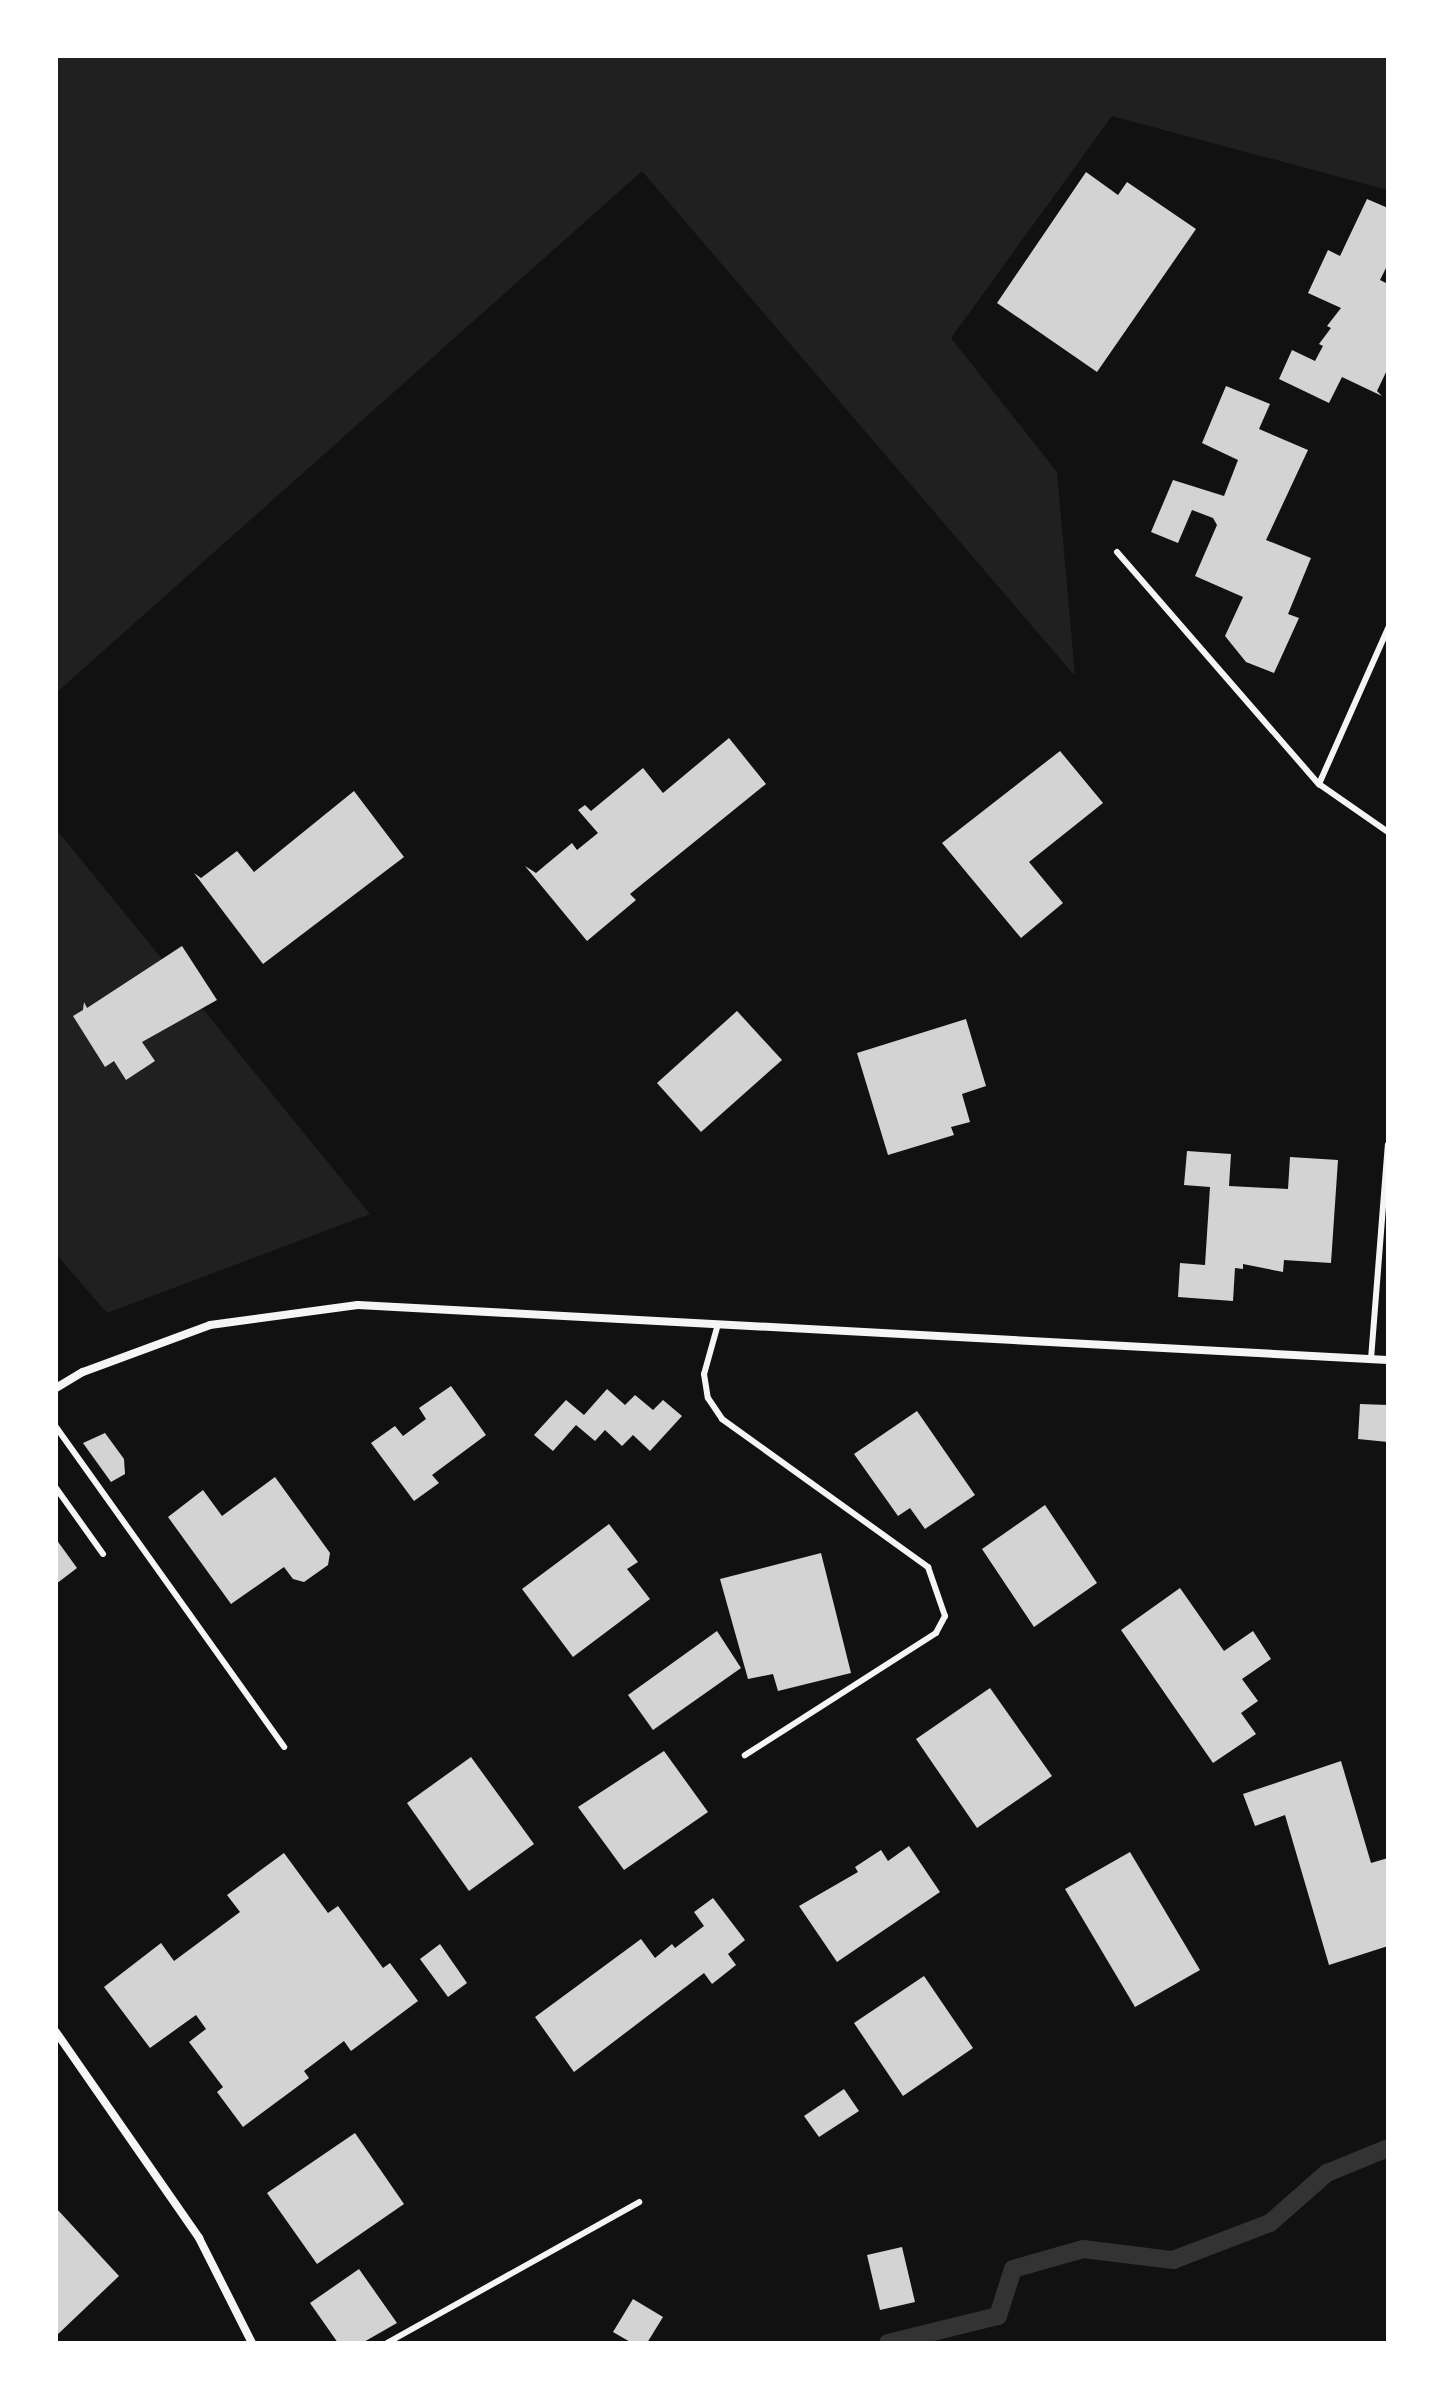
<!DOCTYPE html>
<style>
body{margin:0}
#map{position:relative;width:1444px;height:2399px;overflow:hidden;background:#111;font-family:Overpass,sans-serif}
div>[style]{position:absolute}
.green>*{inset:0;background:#202020}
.stream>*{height:18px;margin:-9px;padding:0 9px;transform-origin:9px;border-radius:9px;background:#333}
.building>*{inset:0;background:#d3d3d3}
.service>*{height:6px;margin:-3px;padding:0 3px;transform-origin:3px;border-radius:3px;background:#f5f5f5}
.minor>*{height:8px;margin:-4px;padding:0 4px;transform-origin:4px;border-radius:4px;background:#f5f5f5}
span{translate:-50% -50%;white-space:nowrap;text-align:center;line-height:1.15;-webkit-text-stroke:6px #fff;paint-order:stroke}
.frame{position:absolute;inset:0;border:58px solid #fff;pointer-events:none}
</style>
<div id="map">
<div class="green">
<div style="clip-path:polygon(56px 56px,1388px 56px,1388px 190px,1112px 116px,951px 338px,1057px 472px,1075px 676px,642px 171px,56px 693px)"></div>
<div style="clip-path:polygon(56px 829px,370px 1214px,107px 1313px,56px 1254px)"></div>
</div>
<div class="stream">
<div style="left:888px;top:2343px;width:113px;rotate:-13.8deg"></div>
<div style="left:998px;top:2316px;width:49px;rotate:-72.3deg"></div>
<div style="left:1013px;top:2269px;width:73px;rotate:-15.9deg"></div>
<div style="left:1083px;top:2249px;width:91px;rotate:7deg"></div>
<div style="left:1173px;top:2260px;width:104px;rotate:-20.9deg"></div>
<div style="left:1270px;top:2223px;width:76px;rotate:-41.3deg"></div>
<div style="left:1327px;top:2173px;width:66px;rotate:-22.3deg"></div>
</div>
<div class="building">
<div style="clip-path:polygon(1086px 172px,1118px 195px,1127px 182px,1196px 229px,1097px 372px,997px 303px)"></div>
<div style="clip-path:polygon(1367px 199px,1388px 208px,1388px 264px,1380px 280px,1388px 284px,1388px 368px,1377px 391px,1382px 396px,1342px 377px,1329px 403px,1279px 379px,1292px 350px,1315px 361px,1323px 346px,1319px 344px,1331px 328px,1327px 326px,1341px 308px,1308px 293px,1328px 250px,1340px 256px)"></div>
<div style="clip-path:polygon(1226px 386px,1270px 404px,1259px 429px,1308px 450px,1266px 540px,1311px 558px,1288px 614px,1299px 618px,1274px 673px,1246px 662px,1225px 636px,1243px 597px,1195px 576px,1217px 525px,1213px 518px,1192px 510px,1178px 543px,1151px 532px,1173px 480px,1224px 496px,1238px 460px,1202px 443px)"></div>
<div style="clip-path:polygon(729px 738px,766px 784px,630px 894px,636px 900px,587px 941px,525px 866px,536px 873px,572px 843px,577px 850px,598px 833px,578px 810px,585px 805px,591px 811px,643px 768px,663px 793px)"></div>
<div style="clip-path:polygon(1060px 751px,1103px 803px,1029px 862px,1063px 903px,1021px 938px,942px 843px)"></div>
<div style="clip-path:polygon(354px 791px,404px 857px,263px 964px,194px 873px,201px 878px,237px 851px,254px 872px)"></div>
<div style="clip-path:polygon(182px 946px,217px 1000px,142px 1042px,155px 1061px,126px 1080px,114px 1061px,105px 1067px,73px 1016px,83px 1010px,84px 1002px,87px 1008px)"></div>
<div style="clip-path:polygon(737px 1011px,782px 1060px,701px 1132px,657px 1083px)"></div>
<div style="clip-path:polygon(966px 1019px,986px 1086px,962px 1094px,970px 1122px,951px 1127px,954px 1135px,888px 1155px,857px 1053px)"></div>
<div style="clip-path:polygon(1187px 1151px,1231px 1154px,1229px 1186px,1288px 1189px,1290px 1157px,1338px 1160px,1331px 1263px,1284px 1260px,1283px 1272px,1243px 1264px,1243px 1269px,1235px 1268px,1233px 1301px,1178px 1297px,1180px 1263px,1205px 1265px,1210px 1187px,1184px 1185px)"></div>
<div style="clip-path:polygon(451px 1386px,486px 1435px,432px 1475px,439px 1483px,414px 1501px,371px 1443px,395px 1426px,403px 1436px,426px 1419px,419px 1408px)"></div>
<div style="clip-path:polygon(607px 1389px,625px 1405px,635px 1395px,653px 1410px,663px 1400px,682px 1416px,650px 1451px,633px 1435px,622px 1446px,605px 1430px,595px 1441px,576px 1425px,553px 1451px,534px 1435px,566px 1400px,584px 1415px)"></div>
<div style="clip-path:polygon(1360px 1404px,1388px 1405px,1388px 1442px,1358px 1439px)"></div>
<div style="clip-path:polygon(917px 1411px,975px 1495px,925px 1529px,910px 1508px,898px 1516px,854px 1454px)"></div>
<div style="clip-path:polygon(105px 1433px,124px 1459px,125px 1474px,111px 1482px,83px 1443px)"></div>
<div style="clip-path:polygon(275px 1477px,330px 1553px,328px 1565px,304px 1582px,293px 1579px,284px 1567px,231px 1604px,168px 1517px,203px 1490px,222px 1516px)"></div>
<div style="clip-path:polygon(1045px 1505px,1097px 1583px,1034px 1627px,982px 1549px)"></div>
<div style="clip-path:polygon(609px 1524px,638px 1562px,627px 1569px,650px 1599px,573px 1657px,522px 1589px)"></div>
<div style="clip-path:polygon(56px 1539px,77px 1568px,56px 1584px)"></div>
<div style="clip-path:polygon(821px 1553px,851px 1673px,778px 1691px,773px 1674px,748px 1679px,720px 1579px)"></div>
<div style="clip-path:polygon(1180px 1588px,1224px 1651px,1253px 1631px,1271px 1659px,1242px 1679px,1258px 1701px,1241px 1713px,1256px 1734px,1213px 1763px,1121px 1630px)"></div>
<div style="clip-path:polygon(717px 1631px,741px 1668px,653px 1730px,628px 1695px)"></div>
<div style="clip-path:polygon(990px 1688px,1052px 1776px,977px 1828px,916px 1739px)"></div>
<div style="clip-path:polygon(664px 1751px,708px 1812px,624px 1870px,578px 1807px)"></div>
<div style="clip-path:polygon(471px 1757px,534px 1844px,469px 1891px,407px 1803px)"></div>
<div style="clip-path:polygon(1341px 1761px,1371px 1863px,1388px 1858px,1388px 1946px,1329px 1965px,1285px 1815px,1255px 1826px,1243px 1794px)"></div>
<div style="clip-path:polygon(909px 1846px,940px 1892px,837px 1962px,799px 1906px,858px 1872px,855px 1867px,881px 1850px,888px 1861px)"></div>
<div style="clip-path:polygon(1130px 1852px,1200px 1970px,1135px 2007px,1065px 1889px)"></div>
<div style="clip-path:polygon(284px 1853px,328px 1913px,338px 1906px,383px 1968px,390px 1963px,418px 2001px,351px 2051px,344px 2041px,304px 2071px,309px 2078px,243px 2127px,217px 2092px,223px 2087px,189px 2042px,206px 2029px,196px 2015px,150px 2048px,104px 1987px,161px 1943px,174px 1961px,240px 1912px,227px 1895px)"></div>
<div style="clip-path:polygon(713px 1898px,745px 1940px,728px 1954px,736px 1965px,712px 1984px,704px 1973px,574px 2072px,535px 2017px,641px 1939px,655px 1958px,672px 1944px,675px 1948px,704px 1926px,694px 1912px)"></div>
<div style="clip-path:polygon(440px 1944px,467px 1983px,448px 1997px,420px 1959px)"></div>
<div style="clip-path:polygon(924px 1976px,973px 2048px,903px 2096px,854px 2023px)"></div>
<div style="clip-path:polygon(844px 2089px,859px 2111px,819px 2137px,804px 2116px)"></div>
<div style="clip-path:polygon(355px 2133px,404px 2204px,317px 2264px,267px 2193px)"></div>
<div style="clip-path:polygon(56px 2208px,119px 2276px,56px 2336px)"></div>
<div style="clip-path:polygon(902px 2247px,915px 2302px,880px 2310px,867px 2255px)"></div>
<div style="clip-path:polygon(359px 2269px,397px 2323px,362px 2343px,338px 2343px,310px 2303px)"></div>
<div style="clip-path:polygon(633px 2299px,663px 2317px,647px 2343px,632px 2343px,613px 2332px)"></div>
</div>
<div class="service">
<div style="left:1117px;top:552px;width:308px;rotate:49deg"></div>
<div style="left:1319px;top:784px;width:84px;rotate:34.8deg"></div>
<div style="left:1319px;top:784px;width:171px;rotate:-66.1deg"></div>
<div style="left:718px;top:1324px;width:52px;rotate:105.6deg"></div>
<div style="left:704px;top:1374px;width:24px;rotate:81deg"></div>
<div style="left:708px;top:1398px;width:25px;rotate:56deg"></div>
<div style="left:722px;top:1419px;width:254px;rotate:35.7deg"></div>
<div style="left:928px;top:1567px;width:52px;rotate:70.9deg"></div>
<div style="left:945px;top:1616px;width:19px;rotate:118deg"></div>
<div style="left:936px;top:1633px;width:227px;rotate:147.4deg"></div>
<div style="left:1371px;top:1359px;width:215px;rotate:-85.5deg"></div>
<div style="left:56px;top:1427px;width:393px;rotate:54.5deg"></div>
<div style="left:56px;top:1488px;width:81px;rotate:54.5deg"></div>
<div style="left:387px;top:2343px;width:289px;rotate:-29.2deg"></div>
</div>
<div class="minor">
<div style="left:56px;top:1388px;width:31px;rotate:-31deg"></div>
<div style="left:83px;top:1372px;width:135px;rotate:-20.3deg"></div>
<div style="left:210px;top:1325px;width:149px;rotate:-7.7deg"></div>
<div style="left:358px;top:1305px;width:1031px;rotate:3.06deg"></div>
<div style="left:56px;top:2032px;width:251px;rotate:55.2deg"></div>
<div style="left:199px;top:2238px;width:118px;rotate:63.2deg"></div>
</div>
<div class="frame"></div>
</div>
